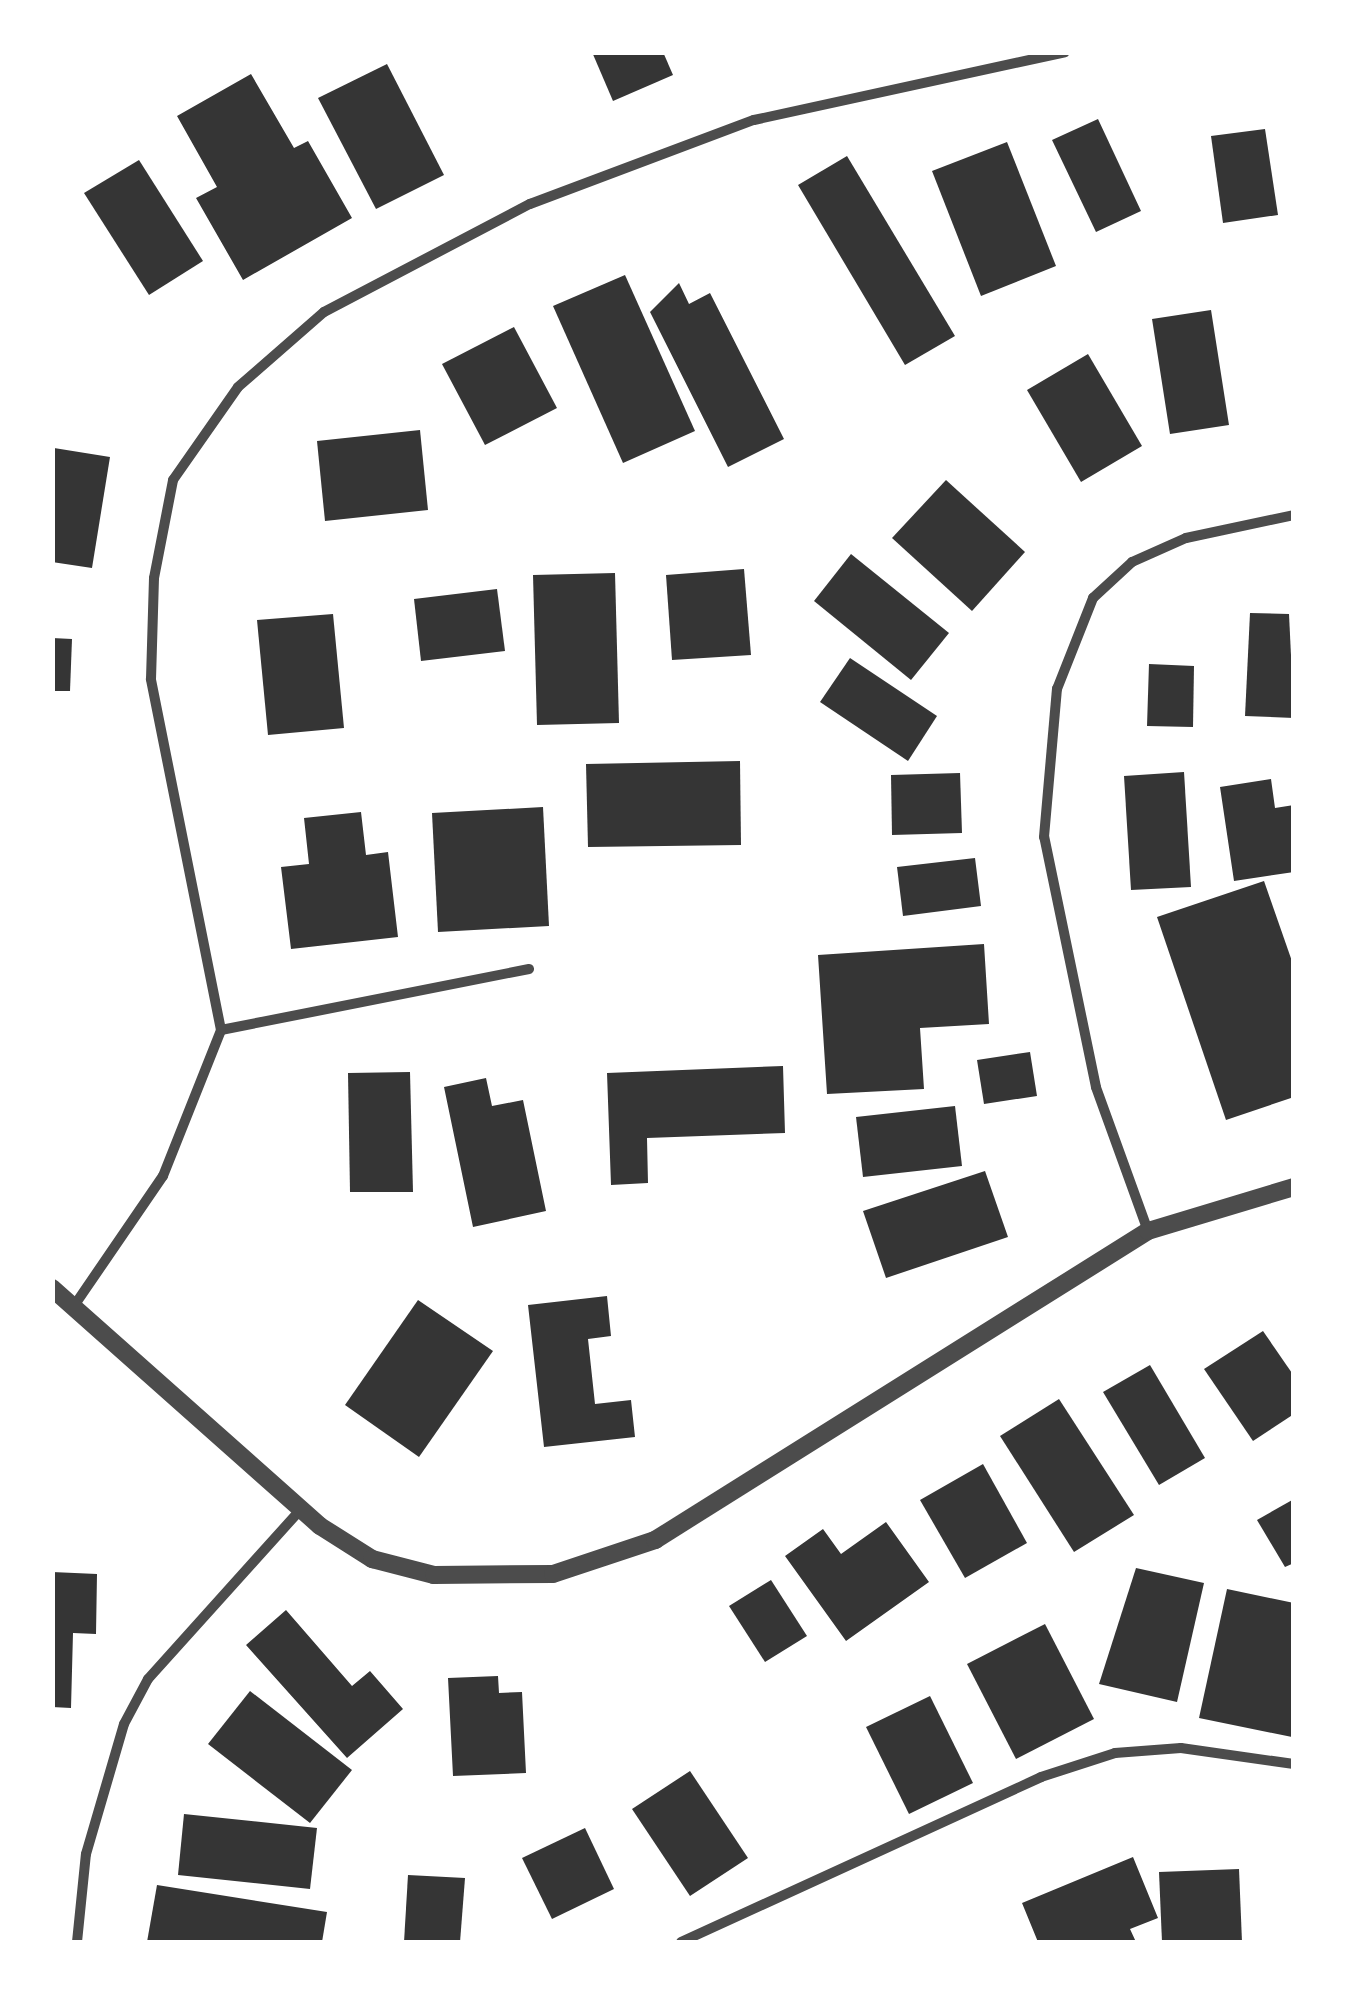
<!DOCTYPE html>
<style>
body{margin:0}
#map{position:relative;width:1346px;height:1995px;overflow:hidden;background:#fff;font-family:"Zilla Slab",serif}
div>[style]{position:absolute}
.building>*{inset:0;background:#353535}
.minor>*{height:10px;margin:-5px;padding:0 5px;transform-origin:5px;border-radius:5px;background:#4c4c4c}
.tertiary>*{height:18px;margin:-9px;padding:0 9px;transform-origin:9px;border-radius:9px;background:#4c4c4c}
span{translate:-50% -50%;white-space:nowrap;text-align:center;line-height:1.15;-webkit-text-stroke:9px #fff;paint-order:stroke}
.frame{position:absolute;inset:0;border:55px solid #fff;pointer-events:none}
</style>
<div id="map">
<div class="building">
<div style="clip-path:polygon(592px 52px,663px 52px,673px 75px,613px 101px)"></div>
<div style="clip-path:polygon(387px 64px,444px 175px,376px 209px,318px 98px)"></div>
<div style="clip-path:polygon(251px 74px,294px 148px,308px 141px,352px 218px,243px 280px,196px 198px,217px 187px,177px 116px)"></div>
<div style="clip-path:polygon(1098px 119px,1141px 211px,1096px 232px,1052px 140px)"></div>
<div style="clip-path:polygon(1265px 129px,1278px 215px,1223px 223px,1211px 136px)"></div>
<div style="clip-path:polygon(1007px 142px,1056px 266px,981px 296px,932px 171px)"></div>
<div style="clip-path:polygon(847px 156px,955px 336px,905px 365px,798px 185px)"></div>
<div style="clip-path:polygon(139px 160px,203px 261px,149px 295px,84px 193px)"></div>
<div style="clip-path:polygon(625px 275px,695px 431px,623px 463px,553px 306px)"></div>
<div style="clip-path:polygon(679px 283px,689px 304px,710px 293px,784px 439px,728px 467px,650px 312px)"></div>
<div style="clip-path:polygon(1211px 310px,1229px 425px,1170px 434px,1152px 319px)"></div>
<div style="clip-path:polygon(514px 327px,557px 408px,485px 445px,442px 364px)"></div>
<div style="clip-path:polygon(1088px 354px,1142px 446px,1081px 482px,1027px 390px)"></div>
<div style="clip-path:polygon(420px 430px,428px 510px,325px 521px,317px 441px)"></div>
<div style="clip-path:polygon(54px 448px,110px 457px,92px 568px,52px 562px)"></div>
<div style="clip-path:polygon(946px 480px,1025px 552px,972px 611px,892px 538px)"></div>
<div style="clip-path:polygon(851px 554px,949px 633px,911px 680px,814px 601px)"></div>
<div style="clip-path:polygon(744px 569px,751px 655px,672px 660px,666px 575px)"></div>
<div style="clip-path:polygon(615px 573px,619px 723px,537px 725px,533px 575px)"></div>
<div style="clip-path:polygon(497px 589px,505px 651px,421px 661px,414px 599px)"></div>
<div style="clip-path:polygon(1250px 613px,1289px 614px,1294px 718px,1245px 716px)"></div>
<div style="clip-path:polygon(333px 614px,344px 728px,268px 735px,257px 620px)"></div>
<div style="clip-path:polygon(52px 638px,72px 639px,70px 691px,52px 691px)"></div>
<div style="clip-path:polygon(850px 658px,937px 716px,908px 761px,820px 702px)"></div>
<div style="clip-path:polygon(1149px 664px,1194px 666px,1193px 727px,1147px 726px)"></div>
<div style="clip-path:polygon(740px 761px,741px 845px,588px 847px,586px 764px)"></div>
<div style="clip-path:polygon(1184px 772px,1191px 887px,1131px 890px,1124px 776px)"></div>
<div style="clip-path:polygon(960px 773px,962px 833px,892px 835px,891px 775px)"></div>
<div style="clip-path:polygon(1271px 779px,1275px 808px,1294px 805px,1294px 872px,1234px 881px,1220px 787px)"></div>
<div style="clip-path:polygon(543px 807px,549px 926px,438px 932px,432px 813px)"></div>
<div style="clip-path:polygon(361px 812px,366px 855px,388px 852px,398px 937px,291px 949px,281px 867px,309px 864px,304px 818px)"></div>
<div style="clip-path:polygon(975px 858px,981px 906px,903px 916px,897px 867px)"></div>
<div style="clip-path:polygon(1264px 881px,1294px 967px,1294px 1097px,1226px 1120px,1157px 917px)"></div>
<div style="clip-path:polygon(984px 944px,989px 1024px,920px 1028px,924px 1089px,827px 1094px,818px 955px)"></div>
<div style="clip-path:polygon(1030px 1052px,1037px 1096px,984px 1104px,977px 1060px)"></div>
<div style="clip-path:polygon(783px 1066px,785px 1133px,647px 1138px,648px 1183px,611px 1185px,607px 1073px)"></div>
<div style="clip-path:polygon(410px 1072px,413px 1192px,350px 1192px,348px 1073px)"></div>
<div style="clip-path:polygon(486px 1078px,492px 1106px,523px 1100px,546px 1211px,473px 1227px,444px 1087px)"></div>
<div style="clip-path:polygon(955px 1106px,962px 1166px,863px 1177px,856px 1117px)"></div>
<div style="clip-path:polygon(985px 1171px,1008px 1237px,886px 1278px,863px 1211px)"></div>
<div style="clip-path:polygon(607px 1296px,611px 1336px,588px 1339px,595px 1404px,631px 1400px,635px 1437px,544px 1447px,528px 1305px)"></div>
<div style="clip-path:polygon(418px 1300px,493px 1351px,419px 1457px,345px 1405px)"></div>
<div style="clip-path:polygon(1263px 1331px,1294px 1376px,1294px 1414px,1253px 1441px,1204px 1369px)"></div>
<div style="clip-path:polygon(1150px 1365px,1205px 1458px,1159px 1485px,1103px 1392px)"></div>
<div style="clip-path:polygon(1059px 1399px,1134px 1515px,1074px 1552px,1000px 1436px)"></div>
<div style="clip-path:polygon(983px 1464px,1027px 1543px,965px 1578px,920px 1500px)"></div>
<div style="clip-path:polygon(1294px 1499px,1294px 1563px,1285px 1567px,1257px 1520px)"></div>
<div style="clip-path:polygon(886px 1522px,929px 1582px,846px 1641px,785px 1556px,823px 1529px,841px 1554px)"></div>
<div style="clip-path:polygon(1136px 1568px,1204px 1583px,1177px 1702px,1099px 1684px)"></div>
<div style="clip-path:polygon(52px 1572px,97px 1574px,96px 1634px,73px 1633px,71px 1708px,52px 1707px)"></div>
<div style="clip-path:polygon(771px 1580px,807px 1636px,765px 1662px,729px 1606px)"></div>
<div style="clip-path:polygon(1227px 1589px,1294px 1603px,1292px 1737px,1199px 1718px)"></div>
<div style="clip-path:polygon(286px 1610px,352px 1686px,370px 1671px,403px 1709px,347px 1758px,246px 1645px)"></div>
<div style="clip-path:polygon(1045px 1624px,1094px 1719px,1016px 1759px,967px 1664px)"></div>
<div style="clip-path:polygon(498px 1676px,499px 1693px,522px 1692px,526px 1773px,453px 1776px,448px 1678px)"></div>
<div style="clip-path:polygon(250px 1691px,352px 1770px,310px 1823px,208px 1744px)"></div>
<div style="clip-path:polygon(930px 1696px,973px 1783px,909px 1814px,866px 1727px)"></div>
<div style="clip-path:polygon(690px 1771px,748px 1858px,690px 1896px,632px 1809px)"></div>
<div style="clip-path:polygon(184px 1814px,317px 1828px,310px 1889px,178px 1875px)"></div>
<div style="clip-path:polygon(585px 1828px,614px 1889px,552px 1919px,522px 1858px)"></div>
<div style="clip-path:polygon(1133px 1857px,1158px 1918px,1130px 1929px,1136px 1942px,1038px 1942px,1022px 1903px)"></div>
<div style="clip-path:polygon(1239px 1869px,1242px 1942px,1162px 1942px,1159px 1872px)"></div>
<div style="clip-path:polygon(408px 1875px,465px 1878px,460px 1942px,404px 1942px)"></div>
<div style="clip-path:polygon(157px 1885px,327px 1912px,322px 1942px,147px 1942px)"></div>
</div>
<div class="minor">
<div style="left:221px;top:1030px;width:314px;rotate:-11.2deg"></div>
<div style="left:1148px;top:1231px;width:153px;rotate:-109.9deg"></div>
<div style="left:1096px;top:1087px;width:255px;rotate:-101.7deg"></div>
<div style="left:1044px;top:837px;width:149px;rotate:-85deg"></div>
<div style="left:1057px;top:689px;width:98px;rotate:-68.4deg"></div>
<div style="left:1093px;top:598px;width:53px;rotate:-42.7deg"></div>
<div style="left:1132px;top:562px;width:59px;rotate:-24deg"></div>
<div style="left:1186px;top:538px;width:110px;rotate:-12deg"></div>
<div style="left:76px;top:1303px;width:154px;rotate:-55.6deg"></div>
<div style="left:163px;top:1176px;width:157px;rotate:-68.3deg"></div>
<div style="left:221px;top:1030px;width:358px;rotate:-101.3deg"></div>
<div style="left:151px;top:679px;width:101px;rotate:-88.3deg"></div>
<div style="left:154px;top:578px;width:100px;rotate:-79deg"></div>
<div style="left:173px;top:480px;width:113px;rotate:-55deg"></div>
<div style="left:238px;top:387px;width:114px;rotate:-41.1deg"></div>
<div style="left:324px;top:312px;width:233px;rotate:-27.7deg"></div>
<div style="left:530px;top:204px;width:239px;rotate:-20.6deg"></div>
<div style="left:754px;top:120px;width:318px;rotate:-12.3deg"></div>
<div style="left:77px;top:1942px;width:88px;rotate:-84.2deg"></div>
<div style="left:86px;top:1854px;width:135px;rotate:-73.7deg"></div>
<div style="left:124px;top:1724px;width:51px;rotate:-61.9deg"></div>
<div style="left:148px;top:1679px;width:229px;rotate:-48deg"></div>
<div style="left:681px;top:1942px;width:396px;rotate:-24.6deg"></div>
<div style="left:1041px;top:1777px;width:78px;rotate:-18deg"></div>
<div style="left:1115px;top:1753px;width:66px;rotate:-4.3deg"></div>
<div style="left:1181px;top:1748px;width:114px;rotate:8.1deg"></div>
</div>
<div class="tertiary">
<div style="left:52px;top:1288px;width:358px;rotate:41.6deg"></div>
<div style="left:320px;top:1526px;width:62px;rotate:32.4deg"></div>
<div style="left:372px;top:1559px;width:64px;rotate:14.5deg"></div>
<div style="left:434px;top:1575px;width:119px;rotate:-0.5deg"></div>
<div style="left:553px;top:1574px;width:108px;rotate:-18.4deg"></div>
<div style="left:655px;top:1540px;width:582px;rotate:-32.08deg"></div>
<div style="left:1148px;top:1231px;width:152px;rotate:-16.8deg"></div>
</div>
<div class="frame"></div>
</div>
